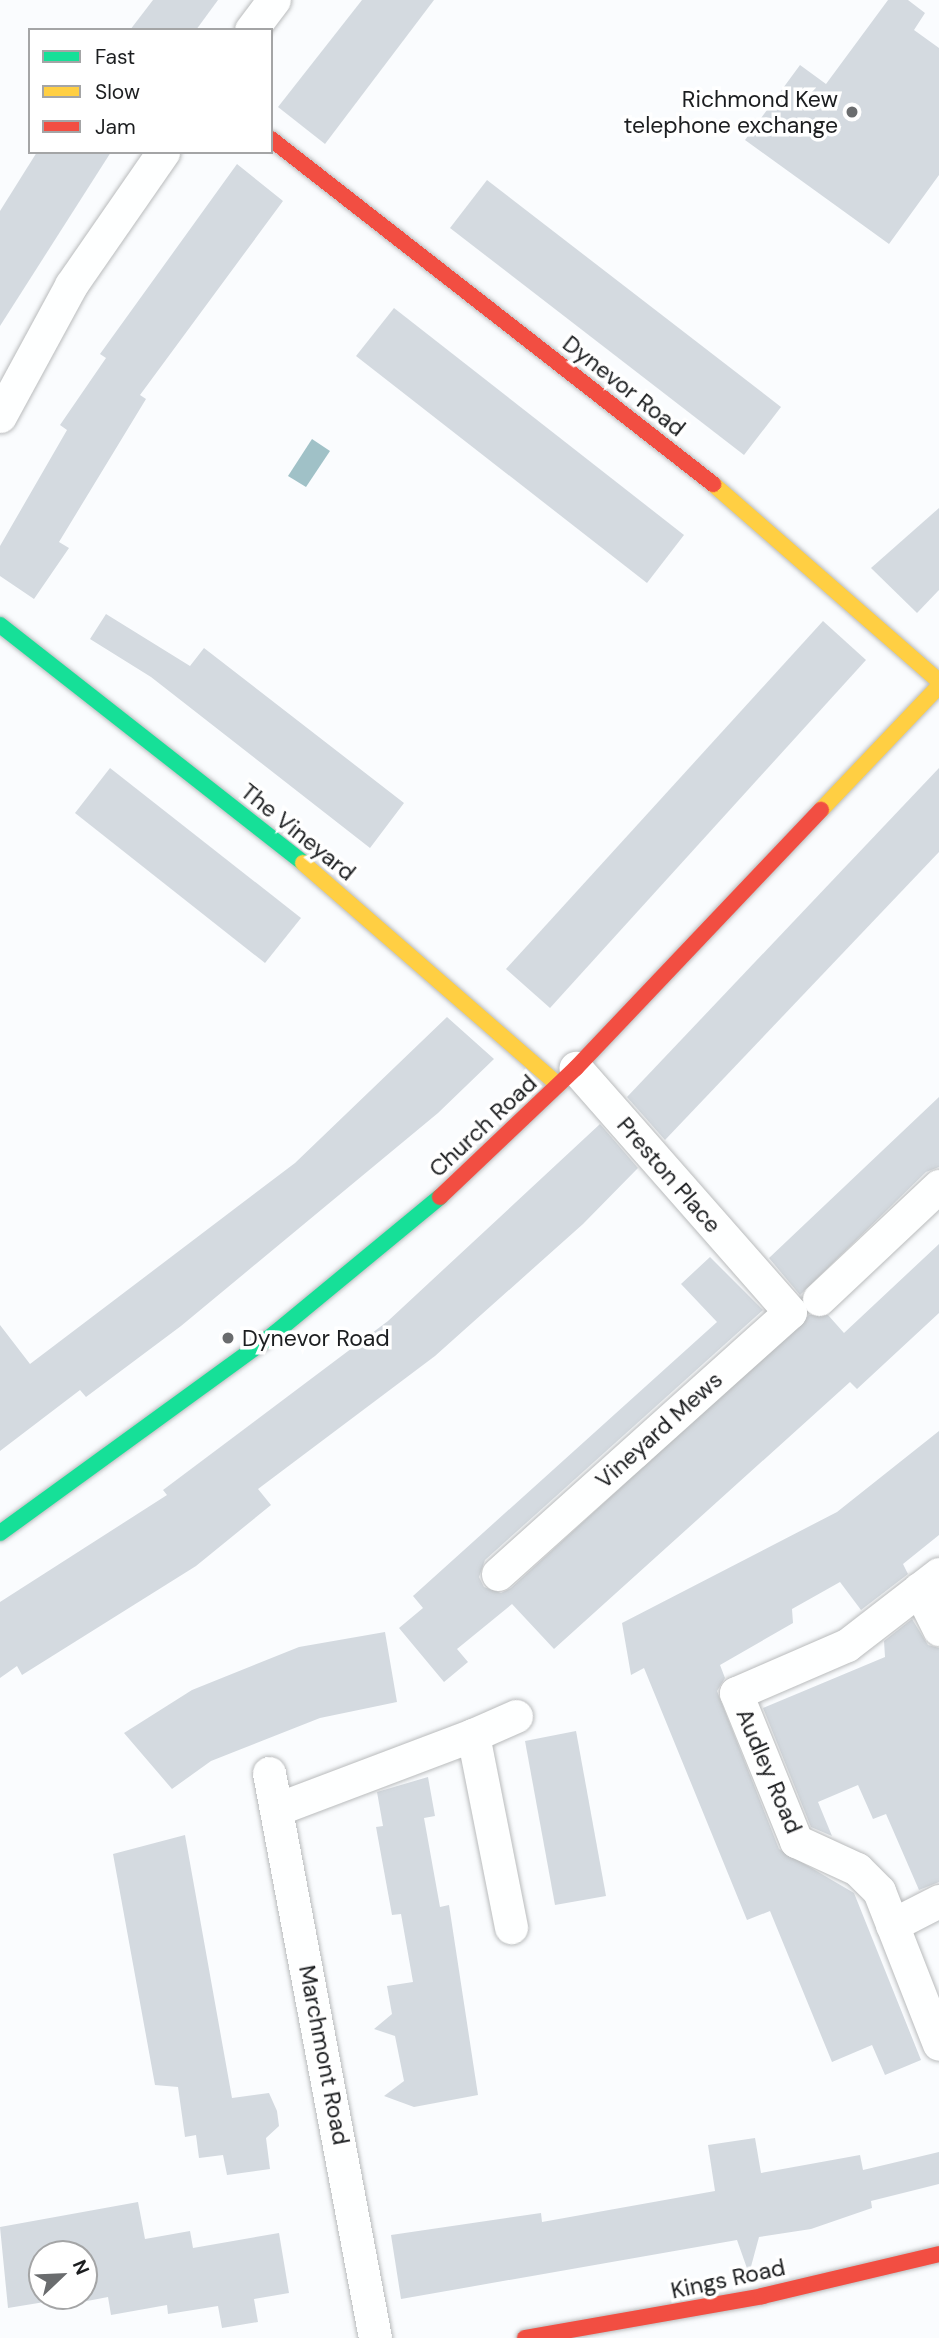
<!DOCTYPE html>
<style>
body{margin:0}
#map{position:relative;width:939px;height:2338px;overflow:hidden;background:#fafcfe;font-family:"DM Sans",sans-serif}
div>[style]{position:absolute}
.water>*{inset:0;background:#a0c1c7}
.building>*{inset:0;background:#d4dae0}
.roads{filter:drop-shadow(0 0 2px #b9bbbc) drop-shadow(0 0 2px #b9bbbc)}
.street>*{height:33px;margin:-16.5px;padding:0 16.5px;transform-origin:16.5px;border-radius:16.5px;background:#feffff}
.fast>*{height:16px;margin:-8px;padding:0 8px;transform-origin:8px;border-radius:8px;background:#16e098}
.slow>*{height:16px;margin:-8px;padding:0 8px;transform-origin:8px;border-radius:8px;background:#ffcf43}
.jam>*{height:16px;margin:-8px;padding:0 8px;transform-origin:8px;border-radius:8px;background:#f24e42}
.dots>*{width:19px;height:19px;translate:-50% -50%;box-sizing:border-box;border:4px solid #fff;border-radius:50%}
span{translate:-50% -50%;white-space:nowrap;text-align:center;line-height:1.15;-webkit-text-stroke:7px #fff;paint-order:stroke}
.poi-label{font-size:23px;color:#1c1e20}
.right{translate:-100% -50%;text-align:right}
.left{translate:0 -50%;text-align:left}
.street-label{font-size:23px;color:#1c1e20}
.legend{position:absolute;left:28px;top:28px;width:245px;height:126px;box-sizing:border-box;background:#fff;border:2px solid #a4a5a6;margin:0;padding:9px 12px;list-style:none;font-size:21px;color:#1c1e20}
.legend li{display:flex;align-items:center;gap:14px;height:35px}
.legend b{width:35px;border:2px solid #a4a5a6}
.north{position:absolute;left:28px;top:2240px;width:70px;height:70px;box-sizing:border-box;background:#fff;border:2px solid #a4a5a6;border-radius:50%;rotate:67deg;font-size:19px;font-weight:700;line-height:28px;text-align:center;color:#1c1e20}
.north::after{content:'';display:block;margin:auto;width:24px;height:32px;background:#6a6c6e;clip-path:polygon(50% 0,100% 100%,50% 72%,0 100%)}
</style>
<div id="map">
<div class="water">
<div style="clip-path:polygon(312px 439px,330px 451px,306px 487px,288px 476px)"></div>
</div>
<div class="building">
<div style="clip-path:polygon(153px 0,218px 0,196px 30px,130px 30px)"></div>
<div style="clip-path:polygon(362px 0,434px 0,325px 144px,278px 107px)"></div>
<div style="clip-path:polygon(888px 0,908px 0,925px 13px,914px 30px,939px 48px,939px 175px,889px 244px,745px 140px,800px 65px,826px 84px)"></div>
<div style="clip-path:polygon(37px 152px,111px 152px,0 326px,0 211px)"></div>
<div style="clip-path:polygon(237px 164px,283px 201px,140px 395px,146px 399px,59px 542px,69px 548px,34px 599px,0 576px,0 546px,67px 430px,60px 425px,106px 358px,100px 354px)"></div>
<div style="clip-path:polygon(487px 180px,781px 407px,744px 455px,450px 228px)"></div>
<div style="clip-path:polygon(394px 308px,684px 535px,647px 583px,356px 356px)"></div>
<div style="clip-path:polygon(939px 508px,939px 590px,917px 613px,871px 568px)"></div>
<div style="clip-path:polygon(106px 614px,190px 666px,204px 648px,404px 803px,370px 848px,151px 677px,90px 639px)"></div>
<div style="clip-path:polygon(823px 621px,866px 660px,550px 1008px,506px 969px)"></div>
<div style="clip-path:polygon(110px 768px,301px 918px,265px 963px,75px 813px)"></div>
<div style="clip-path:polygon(939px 768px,939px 852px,665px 1140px,627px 1097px)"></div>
<div style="clip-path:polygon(447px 1017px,494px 1059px,438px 1113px,181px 1326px,86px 1397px,80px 1390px,0 1451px,0 1325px,30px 1364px,295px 1163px)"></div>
<div style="clip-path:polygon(939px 1097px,939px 1167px,926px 1172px,800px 1295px,769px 1258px)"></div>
<div style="clip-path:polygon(600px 1124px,638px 1168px,583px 1224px,435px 1356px,258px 1489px,271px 1505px,196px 1566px,22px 1675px,17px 1666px,0 1678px,0 1602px,167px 1495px,163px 1490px,388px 1321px)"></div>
<div style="clip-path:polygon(939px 1244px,939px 1313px,857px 1389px,850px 1382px,554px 1649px,512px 1604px,457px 1649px,468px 1662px,444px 1682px,399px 1628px,423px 1608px,413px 1596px,717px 1322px,681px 1284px,710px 1257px,763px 1310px,485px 1560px,479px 1577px,484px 1587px,501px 1593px,511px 1588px,809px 1315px,828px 1315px,844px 1333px)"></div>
<div style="clip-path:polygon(939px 1431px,939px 1535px,903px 1564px,908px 1574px,861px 1610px,840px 1582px,792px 1609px,793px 1623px,720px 1665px,725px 1678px,717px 1691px,779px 1849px,854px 1893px,921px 2060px,885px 2075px,872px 2045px,832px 2062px,770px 1911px,747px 1920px,644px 1668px,631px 1675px,622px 1623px,837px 1512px)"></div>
<div style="clip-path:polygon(912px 1619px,928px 1645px,939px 1648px,939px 1882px,919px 1890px,886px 1814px,873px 1819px,858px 1785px,818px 1802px,832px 1836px,811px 1827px,763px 1708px,885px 1657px,884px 1641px)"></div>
<div style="clip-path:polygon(385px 1632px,397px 1702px,320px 1718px,211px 1761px,172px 1789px,124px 1733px,192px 1690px,299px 1647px)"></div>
<div style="clip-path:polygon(576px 1731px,606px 1896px,555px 1905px,525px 1741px)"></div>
<div style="clip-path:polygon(428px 1777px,435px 1816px,424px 1818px,440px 1907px,449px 1905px,478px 2095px,414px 2107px,384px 2096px,404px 2081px,395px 2036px,374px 2029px,392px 2014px,387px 1986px,413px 1982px,401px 1914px,392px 1915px,376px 1827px,383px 1826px,377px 1792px)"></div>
<div style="clip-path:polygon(185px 1835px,232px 2098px,269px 2093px,277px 2111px,279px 2126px,266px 2138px,270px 2169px,227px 2175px,223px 2155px,199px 2158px,196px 2135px,185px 2137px,178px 2087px,155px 2085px,113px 1854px)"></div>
<div style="clip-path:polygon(755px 2138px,761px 2173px,860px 2155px,863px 2170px,939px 2152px,939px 2184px,871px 2201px,872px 2208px,811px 2229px,759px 2237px,749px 2274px,737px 2240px,401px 2299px,391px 2235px,541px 2213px,542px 2222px,715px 2191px,708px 2145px)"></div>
<div style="clip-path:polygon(evenodd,138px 2202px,145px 2239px,190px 2231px,193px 2248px,279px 2233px,289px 2293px,254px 2299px,258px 2322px,222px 2328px,218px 2306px,168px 2314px,167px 2305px,111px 2315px,108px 2297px,82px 2302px,81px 2296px,8px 2308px,0 2227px,138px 2202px,42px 2254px,84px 2254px,84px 2296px,42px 2296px,42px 2254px)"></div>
</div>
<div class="roads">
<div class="street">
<div style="left:251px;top:30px;width:38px;rotate:-53deg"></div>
<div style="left:0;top:416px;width:149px;rotate:-61.5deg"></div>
<div style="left:71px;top:285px;width:162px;rotate:-55.3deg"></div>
<div style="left:819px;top:1299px;width:165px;rotate:-43.3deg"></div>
<div style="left:498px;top:1574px;width:392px;rotate:-41.9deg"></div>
<div style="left:790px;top:1312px;width:325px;rotate:-131.3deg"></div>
<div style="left:939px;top:1574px;width:116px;rotate:142.3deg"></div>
<div style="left:847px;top:1645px;width:121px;rotate:156.6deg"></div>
<div style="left:736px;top:1693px;width:160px;rotate:67.9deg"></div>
<div style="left:796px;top:1841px;width:67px;rotate:24.7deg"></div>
<div style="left:857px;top:1869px;width:31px;rotate:45deg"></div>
<div style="left:879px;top:1891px;width:164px;rotate:68.6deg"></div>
<div style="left:919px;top:1589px;width:45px;rotate:63.4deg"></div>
<div style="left:473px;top:1735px;width:47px;rotate:-23.8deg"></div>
<div style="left:269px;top:1773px;width:575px;rotate:79.37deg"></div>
<div style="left:277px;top:1809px;width:210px;rotate:-20.7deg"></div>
<div style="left:473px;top:1735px;width:196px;rotate:78.8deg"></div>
<div style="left:892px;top:1925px;width:53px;rotate:-27.1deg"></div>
</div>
<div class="fast">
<div style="left:0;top:625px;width:385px;rotate:38.1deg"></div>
<div style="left:0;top:1533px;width:340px;rotate:-36deg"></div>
<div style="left:275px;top:1333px;width:214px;rotate:-39.5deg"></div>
</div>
<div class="slow">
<div style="left:713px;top:484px;width:300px;rotate:41.1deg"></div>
<div style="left:821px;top:810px;width:171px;rotate:-46.4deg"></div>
<div style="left:303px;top:863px;width:338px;rotate:41deg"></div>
</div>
<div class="jam">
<div style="left:271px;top:139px;width:561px;rotate:37.97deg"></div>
<div style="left:440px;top:1197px;width:187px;rotate:-43.5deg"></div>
<div style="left:576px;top:1068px;width:356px;rotate:-46.5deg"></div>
<div style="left:525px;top:2338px;width:241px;rotate:-10deg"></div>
<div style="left:762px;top:2296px;width:182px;rotate:-13.3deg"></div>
</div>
</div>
<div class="dots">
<div style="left:852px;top:112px;background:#6a6c6e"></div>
<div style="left:228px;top:1338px;background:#6a6c6e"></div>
</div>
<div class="poi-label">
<span class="right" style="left:838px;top:112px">Richmond Kew<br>telephone exchange</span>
<span class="left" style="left:242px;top:1338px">Dynevor Road</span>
</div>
<div class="street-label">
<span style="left:624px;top:386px;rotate:38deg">Dynevor Road</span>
<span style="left:298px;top:832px;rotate:39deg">The Vineyard</span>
<span style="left:483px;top:1126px;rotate:-43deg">Church Road</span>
<span style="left:669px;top:1175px;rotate:49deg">Preston Place</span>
<span style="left:659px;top:1430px;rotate:-42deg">Vineyard Mews</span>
<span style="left:769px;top:1771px;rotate:67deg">Audley Road</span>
<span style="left:324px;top:2055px;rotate:79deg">Marchmont Road</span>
<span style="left:728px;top:2279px;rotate:-12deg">Kings Road</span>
</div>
<ul class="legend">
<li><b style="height:9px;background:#16e098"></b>Fast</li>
<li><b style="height:9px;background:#ffcf43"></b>Slow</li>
<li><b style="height:9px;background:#f24e42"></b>Jam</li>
</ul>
<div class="north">N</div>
</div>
